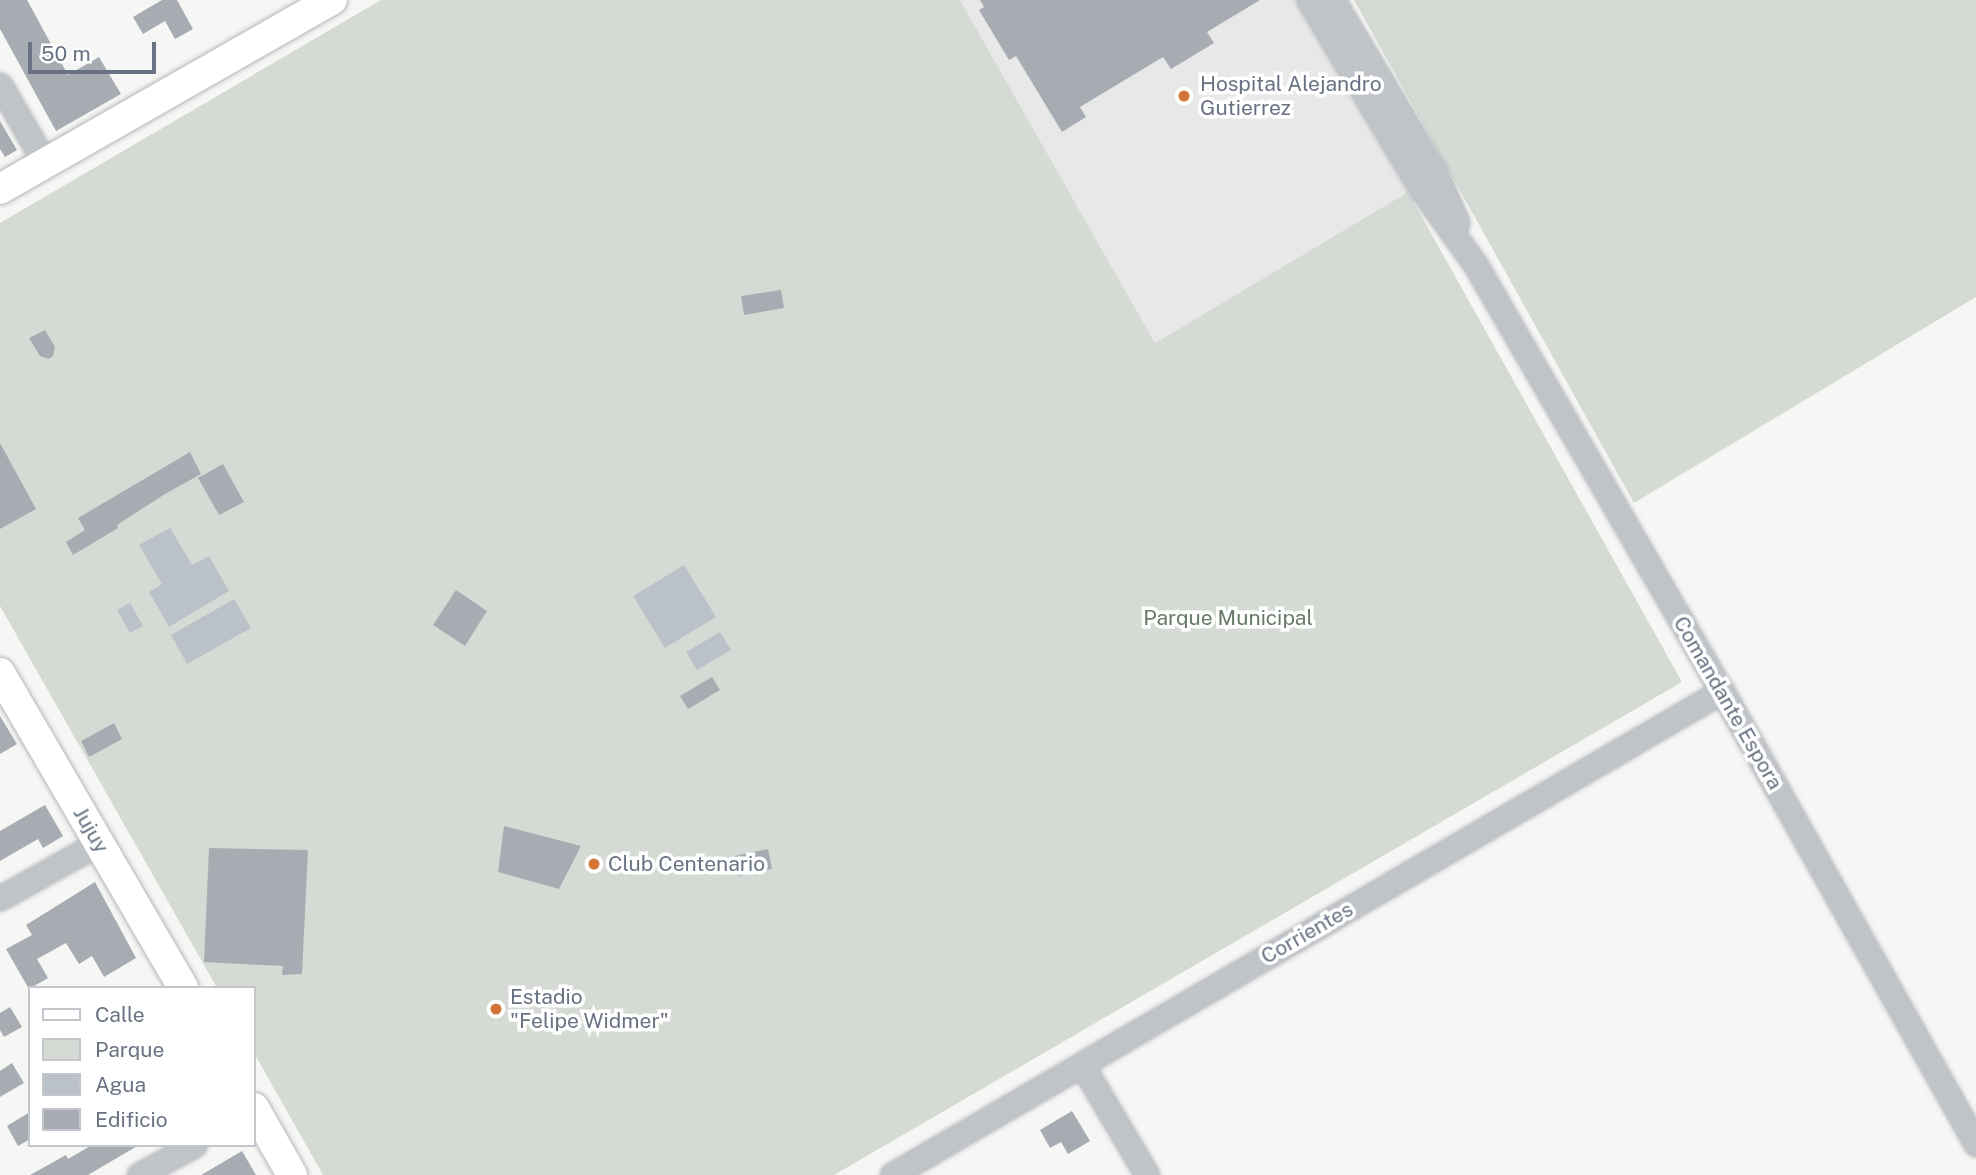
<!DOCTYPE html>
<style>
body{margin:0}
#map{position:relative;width:1976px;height:1175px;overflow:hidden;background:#f6f7f4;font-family:"Public Sans",sans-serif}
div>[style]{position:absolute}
.built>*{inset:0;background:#e7e8e7}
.green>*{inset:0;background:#d5dbd4}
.water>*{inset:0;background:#bac1c8}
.building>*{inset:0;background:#a7acb3}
.roads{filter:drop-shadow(0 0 2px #b4b6bb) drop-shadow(0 0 2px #b4b6bb)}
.minor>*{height:23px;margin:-11.5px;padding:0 11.5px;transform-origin:11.5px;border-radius:11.5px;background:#c0c3c7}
.major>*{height:30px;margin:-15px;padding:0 15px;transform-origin:15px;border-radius:15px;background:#fff}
.dots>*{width:19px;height:19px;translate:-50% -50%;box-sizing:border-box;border:4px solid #fff;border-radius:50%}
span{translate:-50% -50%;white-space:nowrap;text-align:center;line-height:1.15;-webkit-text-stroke:7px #fff;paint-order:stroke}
.poi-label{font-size:21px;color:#687282}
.left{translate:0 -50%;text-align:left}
.park-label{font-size:21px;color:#677a67}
.street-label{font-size:21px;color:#687282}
.legend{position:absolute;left:28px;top:986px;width:228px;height:161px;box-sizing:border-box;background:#fff;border:2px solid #c3c7cd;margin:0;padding:9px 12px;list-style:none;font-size:21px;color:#687282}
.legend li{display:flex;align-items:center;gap:14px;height:35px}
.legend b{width:35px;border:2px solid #c3c7cd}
.scale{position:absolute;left:28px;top:42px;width:128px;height:32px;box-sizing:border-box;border:4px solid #687282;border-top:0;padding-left:9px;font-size:21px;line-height:24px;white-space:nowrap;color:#687282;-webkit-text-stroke:5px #fff;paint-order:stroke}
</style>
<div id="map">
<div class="built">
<div style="clip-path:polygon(960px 0,1298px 0,1408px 192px,1155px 343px)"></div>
</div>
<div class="green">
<div style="clip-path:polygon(381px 0,960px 0,1155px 343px,1408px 192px,1682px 682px,834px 1175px,323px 1175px,254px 1053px,254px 988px,217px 988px,0 606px,0 223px)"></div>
<div style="clip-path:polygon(1354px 0,1976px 0,1976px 297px,1634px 503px)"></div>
</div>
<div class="water">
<div style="clip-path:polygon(170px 528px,192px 565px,209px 556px,229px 591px,169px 627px,149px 592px,162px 584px,139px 545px)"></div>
<div style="clip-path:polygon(684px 565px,716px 617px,665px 648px,633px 596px)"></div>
<div style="clip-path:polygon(234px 599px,251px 628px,187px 664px,171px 635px)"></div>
<div style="clip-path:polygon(130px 603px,143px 626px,130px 633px,117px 610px)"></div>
<div style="clip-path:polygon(720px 632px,731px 650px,697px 670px,686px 652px)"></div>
</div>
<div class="building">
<div style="clip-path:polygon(0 0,27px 0,68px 75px,99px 57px,121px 94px,56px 131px,0 29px)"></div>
<div style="clip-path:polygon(162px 0,177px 0,193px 29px,175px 39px,165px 21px,143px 34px,133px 17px)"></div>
<div style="clip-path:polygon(980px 0,1260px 0,1207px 32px,1214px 43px,1171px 69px,1163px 57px,1080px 107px,1086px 117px,1062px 132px,1016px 56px,1009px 60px,979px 10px,984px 7px)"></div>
<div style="clip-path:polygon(0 121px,17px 150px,5px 157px,0 149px)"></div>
<div style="clip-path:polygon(781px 290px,784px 308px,744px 315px,741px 296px)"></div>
<div style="clip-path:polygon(45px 330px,55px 347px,53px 356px,49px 359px,40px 356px,29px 338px)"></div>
<div style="clip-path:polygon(0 443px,36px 509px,0 529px)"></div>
<div style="clip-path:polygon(190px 452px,201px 474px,165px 494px,117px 525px,118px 528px,73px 555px,66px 542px,85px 530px,78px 518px)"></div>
<div style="clip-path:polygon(223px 464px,244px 502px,219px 515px,198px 478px)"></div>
<div style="clip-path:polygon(456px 590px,487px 611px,465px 646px,433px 625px)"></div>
<div style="clip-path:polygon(712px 677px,720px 690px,688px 709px,680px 696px)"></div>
<div style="clip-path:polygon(0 716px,17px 744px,0 754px)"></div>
<div style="clip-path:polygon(114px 723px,122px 739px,89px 757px,81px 741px)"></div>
<div style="clip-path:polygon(45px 805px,63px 836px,43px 848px,38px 839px,0 861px,0 831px)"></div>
<div style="clip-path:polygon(504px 826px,581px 846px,559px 889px,498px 872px)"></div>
<div style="clip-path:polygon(209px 848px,308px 850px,302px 974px,282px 975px,283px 966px,204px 962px)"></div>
<div style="clip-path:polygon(768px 849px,772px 869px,738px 876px,734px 856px)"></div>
<div style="clip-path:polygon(95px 882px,136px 958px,104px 977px,92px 956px,79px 964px,66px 943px,37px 959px,48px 978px,29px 989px,6px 949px,32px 935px,26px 925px)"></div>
<div style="clip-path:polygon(10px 1007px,22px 1027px,4px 1037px,0 1030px,0 1013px)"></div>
<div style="clip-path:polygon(12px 1063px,24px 1083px,0 1097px,0 1071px)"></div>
<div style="clip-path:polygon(1072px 1111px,1090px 1141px,1068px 1154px,1061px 1142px,1050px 1148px,1040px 1130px)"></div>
<div style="clip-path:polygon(30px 1112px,30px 1139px,18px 1146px,7px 1126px)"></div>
<div style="clip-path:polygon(92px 1145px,139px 1145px,88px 1175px,30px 1175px,66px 1155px,68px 1159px)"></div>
<div style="clip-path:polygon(242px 1151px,256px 1175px,201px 1175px)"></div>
</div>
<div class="roads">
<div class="minor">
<div style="left:1309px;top:0;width:221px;rotate:59.3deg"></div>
<div style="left:1422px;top:190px;width:91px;rotate:54.4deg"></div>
<div style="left:1475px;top:264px;width:493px;rotate:60deg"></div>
<div style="left:1722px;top:691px;width:519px;rotate:60.72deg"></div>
<div style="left:1333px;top:0;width:200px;rotate:59.3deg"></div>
<div style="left:1435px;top:172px;width:55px;rotate:66.3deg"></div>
<div style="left:0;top:85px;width:90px;rotate:60deg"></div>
<div style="left:0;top:898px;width:113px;rotate:-29.1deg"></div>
<div style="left:1082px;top:1065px;width:128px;rotate:59.4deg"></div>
<div style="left:139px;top:1175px;width:63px;rotate:-28.6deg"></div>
<div style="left:892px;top:1175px;width:961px;rotate:-30.25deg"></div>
</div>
<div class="major">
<div style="left:0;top:189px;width:382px;rotate:-29.7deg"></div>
<div style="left:0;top:673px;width:364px;rotate:59.8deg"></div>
<div style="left:254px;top:1108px;width:77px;rotate:60.4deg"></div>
</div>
</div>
<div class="dots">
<div style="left:1184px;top:96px;background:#d47637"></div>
<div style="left:594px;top:864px;background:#d47637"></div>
<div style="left:496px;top:1009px;background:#d47637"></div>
</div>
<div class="poi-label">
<span class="left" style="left:1200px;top:96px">Hospital Alejandro<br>Gutierrez</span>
<span class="left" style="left:608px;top:864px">Club Centenario</span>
<span class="left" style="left:510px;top:1009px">Estadio<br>"Felipe Widmer"</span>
</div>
<div class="park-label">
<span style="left:1228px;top:618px">Parque Municipal</span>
</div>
<div class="street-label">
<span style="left:1728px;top:703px;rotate:60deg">Comandante Espora</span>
<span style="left:91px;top:830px;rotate:60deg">Jujuy</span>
<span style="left:1307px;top:933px;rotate:-30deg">Corrientes</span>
</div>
<ul class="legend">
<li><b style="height:9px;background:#fff"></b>Calle</li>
<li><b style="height:19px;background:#d5dbd4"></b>Parque</li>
<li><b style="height:19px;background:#bac1c8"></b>Agua</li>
<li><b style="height:19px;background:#a7acb3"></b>Edificio</li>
</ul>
<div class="scale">50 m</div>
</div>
